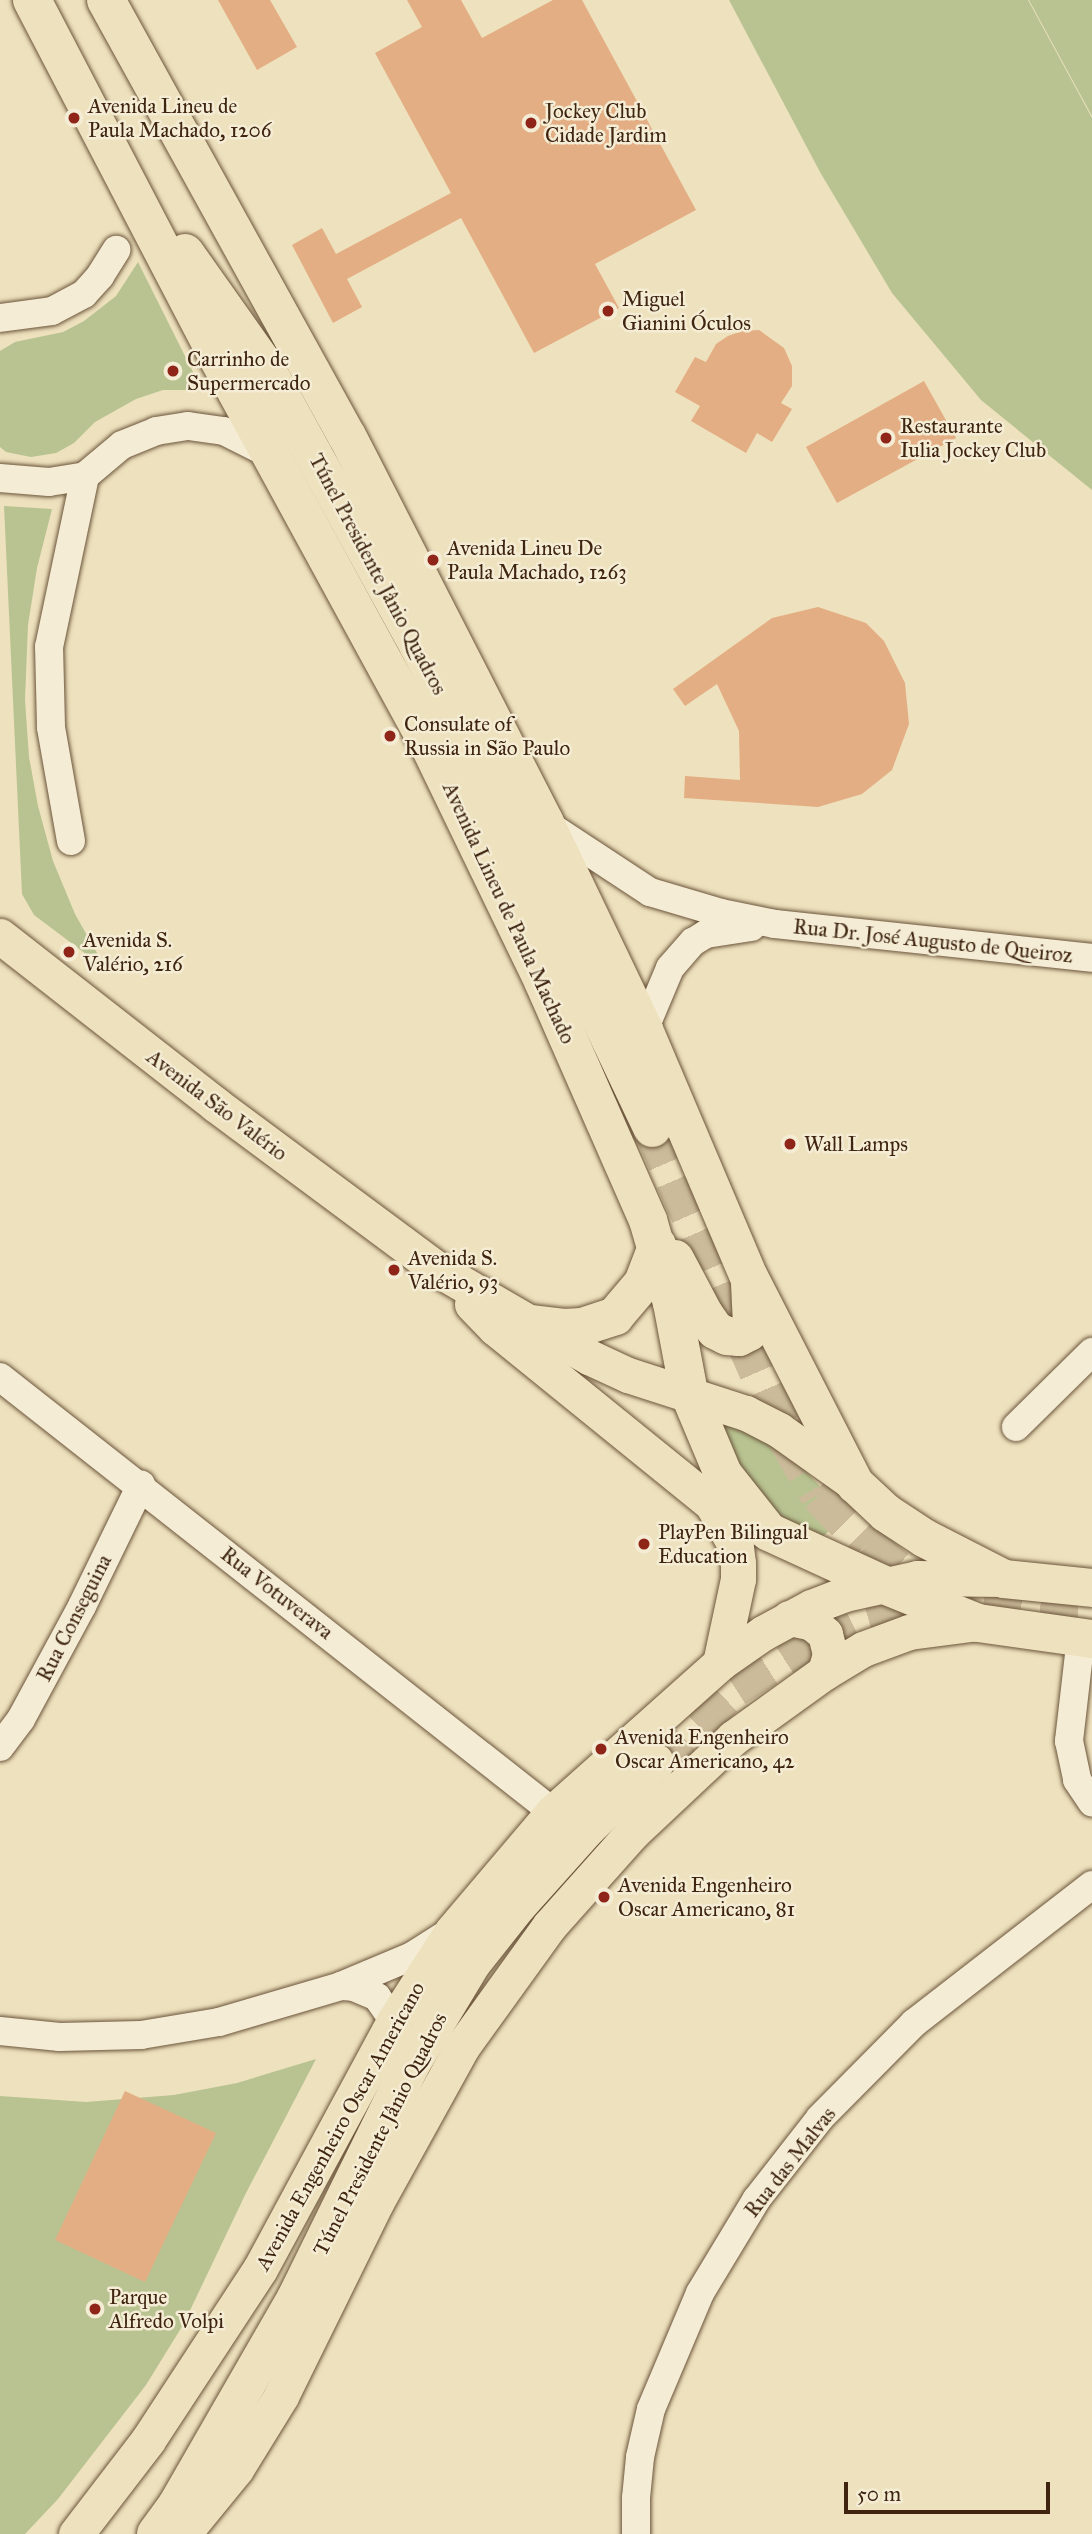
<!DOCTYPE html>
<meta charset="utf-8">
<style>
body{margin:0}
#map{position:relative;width:1092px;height:2534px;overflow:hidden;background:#eee1bd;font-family:"IM FELL Great Primer",serif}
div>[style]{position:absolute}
.green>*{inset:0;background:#b8c391}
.building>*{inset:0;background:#e4ae84}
.highway-tunnel>*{height:38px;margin-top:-19px;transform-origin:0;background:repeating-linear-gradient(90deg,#cbbb9a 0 38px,transparent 0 57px)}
.roads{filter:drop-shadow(0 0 2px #6b543b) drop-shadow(0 0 2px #6b543b)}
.minor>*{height:28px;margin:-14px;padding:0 14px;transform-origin:14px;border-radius:14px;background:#f4ecd4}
.major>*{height:35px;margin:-17.5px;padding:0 17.5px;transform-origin:17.5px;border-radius:17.5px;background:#eee1bd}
.highway>*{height:38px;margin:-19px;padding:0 19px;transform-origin:19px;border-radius:19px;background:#eee1bd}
.dots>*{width:19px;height:19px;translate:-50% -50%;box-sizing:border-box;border:4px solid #f4ecd4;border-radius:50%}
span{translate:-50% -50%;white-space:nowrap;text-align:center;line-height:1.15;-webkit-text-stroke:5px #f4ecd4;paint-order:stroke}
.poi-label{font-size:21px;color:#3f2510}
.left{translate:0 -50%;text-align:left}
.street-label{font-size:21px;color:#3f2510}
.scale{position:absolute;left:844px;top:2482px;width:206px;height:32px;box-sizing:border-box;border:4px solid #3f2510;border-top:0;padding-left:9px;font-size:21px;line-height:24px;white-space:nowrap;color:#3f2510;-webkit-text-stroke:5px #f4ecd4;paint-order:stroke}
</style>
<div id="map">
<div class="green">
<div style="clip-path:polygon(729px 0,1028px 0,1092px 118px,1092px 490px,981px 400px,892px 293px,820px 172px)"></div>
<div style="clip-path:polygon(1029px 0,1092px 0,1092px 116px)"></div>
<div style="clip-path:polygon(138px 262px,202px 390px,163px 390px,136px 399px,95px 422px,74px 443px,56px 453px,31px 457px,6px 452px,0 447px,0 351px,15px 342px,63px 332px,84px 321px,116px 296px)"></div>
<div style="clip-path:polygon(4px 506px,52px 509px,37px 568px,28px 625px,25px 700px,29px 757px,38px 806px,53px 861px,75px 914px,106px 969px,34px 915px,22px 894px)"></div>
<div style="clip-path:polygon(709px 1411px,782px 1447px,843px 1510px,836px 1525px,821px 1538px,790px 1524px,768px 1504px,721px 1442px)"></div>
<div style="clip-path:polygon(316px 2059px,246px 2193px,183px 2325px,146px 2385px,58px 2499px,25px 2534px,0 2534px,0 2096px,86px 2102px,174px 2095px,237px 2083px)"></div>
</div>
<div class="building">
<div style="clip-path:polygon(218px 0,270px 0,297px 47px,257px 70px)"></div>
<div style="clip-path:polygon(407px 0,461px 0,482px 38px,553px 0,582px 0,696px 210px,595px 264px,619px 308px,534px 353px,461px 218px,347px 279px,362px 307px,333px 323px,292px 245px,322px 228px,336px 254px,451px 193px,375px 53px,422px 27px)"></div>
<div style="clip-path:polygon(759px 330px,784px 348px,792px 366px,792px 386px,781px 403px,792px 409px,772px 442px,757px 433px,746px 453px,691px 421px,700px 406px,675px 392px,695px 357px,706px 362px,716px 344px,728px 336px,742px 331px)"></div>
<div style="clip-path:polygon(924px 381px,956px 438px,837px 503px,806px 447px)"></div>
<div style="clip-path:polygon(818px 607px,866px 623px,884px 641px,905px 683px,909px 724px,892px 770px,862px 794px,818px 807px,684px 798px,685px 776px,740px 780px,739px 731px,717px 684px,685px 706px,673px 689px,772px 618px)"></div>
<div style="clip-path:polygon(125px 2091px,216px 2133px,145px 2282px,55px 2240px)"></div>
</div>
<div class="highway-tunnel">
<div style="left:652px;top:1128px;width:339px;rotate:66.5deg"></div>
<div style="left:787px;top:1439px;width:64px;rotate:60.3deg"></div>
<div style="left:819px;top:1495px;width:69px;rotate:45.6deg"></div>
<div style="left:867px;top:1544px;width:78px;rotate:39.8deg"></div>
<div style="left:655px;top:1763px;width:110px;rotate:-43.2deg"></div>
<div style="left:735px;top:1688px;width:96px;rotate:-32.7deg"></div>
<div style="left:816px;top:1636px;width:56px;rotate:-26.6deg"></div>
<div style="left:866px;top:1611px;width:63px;rotate:-15.6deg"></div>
<div style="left:927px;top:1594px;width:166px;rotate:4.5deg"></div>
</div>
<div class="roads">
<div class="minor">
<div style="left:0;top:318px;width:52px;rotate:-7.7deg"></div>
<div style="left:52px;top:311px;width:36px;rotate:-28deg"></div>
<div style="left:84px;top:294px;width:24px;rotate:-48deg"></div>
<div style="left:100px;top:276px;width:31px;rotate:-58deg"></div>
<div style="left:0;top:478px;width:49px;rotate:4.7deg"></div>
<div style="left:49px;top:482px;width:36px;rotate:-9deg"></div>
<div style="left:85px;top:476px;width:48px;rotate:-40deg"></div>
<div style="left:122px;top:445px;width:37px;rotate:-22deg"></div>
<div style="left:156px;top:431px;width:32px;rotate:-9deg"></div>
<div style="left:188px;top:426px;width:36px;rotate:8deg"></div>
<div style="left:224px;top:431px;width:54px;rotate:26.6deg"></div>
<div style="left:545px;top:823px;width:126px;rotate:33.3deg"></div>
<div style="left:650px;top:892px;width:74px;rotate:16.5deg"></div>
<div style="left:721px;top:913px;width:55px;rotate:11.5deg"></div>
<div style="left:775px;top:924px;width:319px;rotate:6.1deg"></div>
<div style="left:71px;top:841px;width:116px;rotate:-100deg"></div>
<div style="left:51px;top:727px;width:80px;rotate:-91.4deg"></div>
<div style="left:49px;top:647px;width:175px;rotate:-78.1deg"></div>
<div style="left:644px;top:1030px;width:67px;rotate:-67.2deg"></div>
<div style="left:670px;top:968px;width:35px;rotate:-49deg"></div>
<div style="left:693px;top:942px;width:15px;rotate:-32deg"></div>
<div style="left:706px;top:934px;width:46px;rotate:-8.8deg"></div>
<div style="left:0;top:1377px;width:704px;rotate:38.19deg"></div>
<div style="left:1016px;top:1427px;width:107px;rotate:-44.6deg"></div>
<div style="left:1081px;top:1637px;width:105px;rotate:96.6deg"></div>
<div style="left:1069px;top:1741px;width:40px;rotate:78deg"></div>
<div style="left:1077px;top:1780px;width:27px;rotate:56deg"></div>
<div style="left:0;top:1747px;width:35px;rotate:-53deg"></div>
<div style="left:21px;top:1719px;width:128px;rotate:-61.6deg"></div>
<div style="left:82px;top:1606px;width:135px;rotate:-64deg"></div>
<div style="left:341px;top:1986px;width:13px;rotate:4deg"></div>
<div style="left:354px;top:1987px;width:25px;rotate:23deg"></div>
<div style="left:377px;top:1997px;width:29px;rotate:55deg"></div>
<div style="left:0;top:2031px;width:60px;rotate:5.7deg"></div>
<div style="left:60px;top:2037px;width:81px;rotate:-1.4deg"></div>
<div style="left:141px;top:2035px;width:79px;rotate:-9.5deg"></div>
<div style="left:219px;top:2022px;width:127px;rotate:-16.4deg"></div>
<div style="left:341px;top:1986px;width:77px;rotate:-22.9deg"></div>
<div style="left:412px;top:1956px;width:41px;rotate:-32.2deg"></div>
<div style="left:636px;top:2534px;width:36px;rotate:-90deg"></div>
<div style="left:636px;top:2498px;width:41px;rotate:-84.4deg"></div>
<div style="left:640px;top:2457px;width:49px;rotate:-77.1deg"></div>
<div style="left:651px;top:2409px;width:126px;rotate:-67.1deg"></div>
<div style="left:700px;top:2293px;width:109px;rotate:-58.9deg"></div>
<div style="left:756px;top:2200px;width:104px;rotate:-52deg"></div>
<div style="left:820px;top:2118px;width:134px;rotate:-45.3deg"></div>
<div style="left:914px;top:2023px;width:225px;rotate:-37.8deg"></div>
</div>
<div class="major">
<div style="left:0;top:936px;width:274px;rotate:38deg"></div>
<div style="left:216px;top:1105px;width:275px;rotate:36.6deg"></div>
<div style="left:437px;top:1269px;width:176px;rotate:30.1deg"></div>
<div style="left:589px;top:1357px;width:43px;rotate:24.8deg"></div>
<div style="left:628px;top:1375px;width:124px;rotate:17.9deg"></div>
<div style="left:746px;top:1413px;width:37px;rotate:27deg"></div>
<div style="left:779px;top:1430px;width:93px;rotate:35.4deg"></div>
<div style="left:472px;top:1304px;width:33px;rotate:46deg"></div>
<div style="left:495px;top:1328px;width:279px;rotate:39deg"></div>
<div style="left:712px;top:1504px;width:64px;rotate:26.2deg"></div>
<div style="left:712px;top:1504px;width:49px;rotate:60.8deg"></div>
<div style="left:736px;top:1547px;width:16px;rotate:83deg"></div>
<div style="left:738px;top:1563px;width:16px;rotate:90deg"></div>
<div style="left:738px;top:1579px;width:86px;rotate:102.1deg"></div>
<div style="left:789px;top:1618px;width:24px;rotate:12deg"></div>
<div style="left:812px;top:1623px;width:17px;rotate:40deg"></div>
<div style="left:825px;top:1634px;width:21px;rotate:76deg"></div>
<div style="left:830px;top:1654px;width:19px;rotate:106deg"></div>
<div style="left:76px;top:2534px;width:118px;rotate:-52.5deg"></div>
<div style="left:148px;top:2440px;width:204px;rotate:-56.8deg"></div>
<div style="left:260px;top:2269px;width:282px;rotate:-61.6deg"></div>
<div style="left:394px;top:2021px;width:107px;rotate:-57.2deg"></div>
<div style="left:452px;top:1931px;width:156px;rotate:-49.7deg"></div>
<div style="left:553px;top:1812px;width:224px;rotate:-41.7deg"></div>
<div style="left:720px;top:1663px;width:52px;rotate:-34.9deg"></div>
<div style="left:763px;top:1633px;width:55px;rotate:-28.4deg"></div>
<div style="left:811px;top:1607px;width:36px;rotate:-21deg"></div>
<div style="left:845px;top:1594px;width:74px;rotate:-12.5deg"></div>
<div style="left:917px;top:1578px;width:87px;rotate:0.7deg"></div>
<div style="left:183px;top:2534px;width:84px;rotate:-50.8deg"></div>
<div style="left:236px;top:2469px;width:86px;rotate:-58.3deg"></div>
<div style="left:281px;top:2396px;width:217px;rotate:-63.8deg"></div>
<div style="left:377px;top:2201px;width:176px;rotate:-61.1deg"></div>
<div style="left:462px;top:2047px;width:150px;rotate:-54.2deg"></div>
<div style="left:550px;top:1925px;width:125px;rotate:-48.3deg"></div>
<div style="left:633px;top:1832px;width:137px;rotate:-43.2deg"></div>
<div style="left:733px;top:1738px;width:113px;rotate:-35.7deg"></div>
<div style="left:825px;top:1672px;width:44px;rotate:-31.2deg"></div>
<div style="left:863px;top:1649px;width:49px;rotate:-20.3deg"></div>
<div style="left:909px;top:1632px;width:70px;rotate:-7.4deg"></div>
</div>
<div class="highway">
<div style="left:32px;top:0;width:403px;rotate:62.5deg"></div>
<div style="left:218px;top:358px;width:445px;rotate:61.4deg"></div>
<div style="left:431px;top:749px;width:258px;rotate:64.2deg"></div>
<div style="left:543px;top:981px;width:261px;rotate:66.3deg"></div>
<div style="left:648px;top:1220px;width:86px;rotate:73.9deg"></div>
<div style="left:672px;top:1303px;width:92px;rotate:79.3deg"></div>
<div style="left:689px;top:1393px;width:88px;rotate:67.2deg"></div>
<div style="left:723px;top:1474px;width:74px;rotate:51.6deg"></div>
<div style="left:769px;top:1532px;width:127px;rotate:24.7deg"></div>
<div style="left:884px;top:1585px;width:101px;rotate:22deg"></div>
<div style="left:978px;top:1623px;width:115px;rotate:8deg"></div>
<div style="left:106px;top:0;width:498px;rotate:61.1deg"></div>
<div style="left:347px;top:436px;width:435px;rotate:62.9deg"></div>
<div style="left:545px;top:823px;width:229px;rotate:64.4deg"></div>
<div style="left:644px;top:1030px;width:268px;rotate:67deg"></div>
<div style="left:749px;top:1277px;width:233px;rotate:62.9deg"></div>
<div style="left:855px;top:1484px;width:42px;rotate:43.1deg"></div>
<div style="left:886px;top:1513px;width:45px;rotate:33.3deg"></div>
<div style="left:924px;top:1538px;width:90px;rotate:27.1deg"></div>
<div style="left:1004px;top:1579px;width:88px;rotate:5.8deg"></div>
<div style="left:185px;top:253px;width:135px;rotate:54.7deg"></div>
<div style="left:263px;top:363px;width:322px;rotate:61.2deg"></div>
<div style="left:418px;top:645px;width:154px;rotate:62.9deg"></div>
<div style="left:488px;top:782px;width:383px;rotate:64.6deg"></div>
<div style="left:675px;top:1259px;width:62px;rotate:62.2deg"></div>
<div style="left:704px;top:1314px;width:19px;rotate:55deg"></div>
<div style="left:715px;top:1330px;width:13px;rotate:27deg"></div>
<div style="left:727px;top:1336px;width:12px;rotate:5deg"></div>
<div style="left:739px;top:1337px;width:11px;rotate:-27deg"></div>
<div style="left:749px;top:1332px;width:8px;rotate:-67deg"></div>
<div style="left:752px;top:1325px;width:42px;rotate:-92.7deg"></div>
<div style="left:532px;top:1324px;width:32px;rotate:7deg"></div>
<div style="left:564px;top:1328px;width:18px;rotate:-3deg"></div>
<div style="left:582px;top:1327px;width:35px;rotate:-18deg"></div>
<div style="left:615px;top:1316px;width:43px;rotate:-49.7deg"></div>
<div style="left:643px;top:1283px;width:40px;rotate:-69deg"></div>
<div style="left:156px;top:2534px;width:36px;rotate:-54deg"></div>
<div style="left:177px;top:2505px;width:241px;rotate:-60.1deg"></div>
<div style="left:297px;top:2296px;width:256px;rotate:-63.8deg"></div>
<div style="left:410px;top:2066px;width:120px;rotate:-59deg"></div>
<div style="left:472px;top:1963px;width:74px;rotate:-51.6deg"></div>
<div style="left:518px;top:1905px;width:105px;rotate:-48.1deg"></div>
<div style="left:588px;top:1827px;width:93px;rotate:-43.7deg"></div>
</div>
</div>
<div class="dots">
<div style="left:74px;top:118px;background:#8f2418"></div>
<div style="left:531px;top:123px;background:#8f2418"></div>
<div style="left:608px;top:311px;background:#8f2418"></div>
<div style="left:173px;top:371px;background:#8f2418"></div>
<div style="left:886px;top:438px;background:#8f2418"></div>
<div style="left:433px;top:560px;background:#8f2418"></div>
<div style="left:390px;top:736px;background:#8f2418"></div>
<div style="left:69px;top:952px;background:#8f2418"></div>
<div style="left:790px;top:1144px;background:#8f2418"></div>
<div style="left:394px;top:1270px;background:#8f2418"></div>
<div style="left:644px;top:1544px;background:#8f2418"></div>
<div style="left:601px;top:1749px;background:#8f2418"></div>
<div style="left:604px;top:1897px;background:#8f2418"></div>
<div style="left:95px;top:2309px;background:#8f2418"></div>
</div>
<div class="poi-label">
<span class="left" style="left:88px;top:118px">Avenida Lineu de<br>Paula Machado, 1206</span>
<span class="left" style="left:545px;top:123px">Jockey Club<br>Cidade Jardim</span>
<span class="left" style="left:622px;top:311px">Miguel<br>Gianini Óculos</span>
<span class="left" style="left:187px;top:371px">Carrinho de<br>Supermercado</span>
<span class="left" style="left:900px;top:438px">Restaurante<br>Iulia Jockey Club</span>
<span class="left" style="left:447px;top:560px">Avenida Lineu De<br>Paula Machado, 1263</span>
<span class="left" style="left:404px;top:736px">Consulate of<br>Russia in São Paulo</span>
<span class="left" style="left:83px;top:952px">Avenida S.<br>Valério, 216</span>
<span class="left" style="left:804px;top:1144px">Wall Lamps</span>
<span class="left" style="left:408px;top:1270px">Avenida S.<br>Valério, 93</span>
<span class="left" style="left:658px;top:1544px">PlayPen Bilingual<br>Education</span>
<span class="left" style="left:615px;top:1749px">Avenida Engenheiro<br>Oscar Americano, 42</span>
<span class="left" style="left:618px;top:1897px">Avenida Engenheiro<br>Oscar Americano, 81</span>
<span class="left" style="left:109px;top:2309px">Parque<br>Alfredo Volpi</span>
</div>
<div class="street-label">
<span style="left:378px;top:574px;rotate:62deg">Túnel Presidente Jânio Quadros</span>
<span style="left:509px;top:913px;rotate:65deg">Avenida Lineu de Paula Machado</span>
<span style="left:933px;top:941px;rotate:6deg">Rua Dr. José Augusto de Queiroz</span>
<span style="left:217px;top:1105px;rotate:37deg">Avenida São Valério</span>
<span style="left:277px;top:1593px;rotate:38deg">Rua Votuverava</span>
<span style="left:74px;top:1618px;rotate:-63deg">Rua Conseguina</span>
<span style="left:340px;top:2126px;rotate:-61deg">Avenida Engenheiro Oscar Americano</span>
<span style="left:380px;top:2134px;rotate:-63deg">Túnel Presidente Jânio Quadros</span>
<span style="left:790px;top:2162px;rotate:-52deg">Rua das Malvas</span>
</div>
<div class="scale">50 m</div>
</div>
